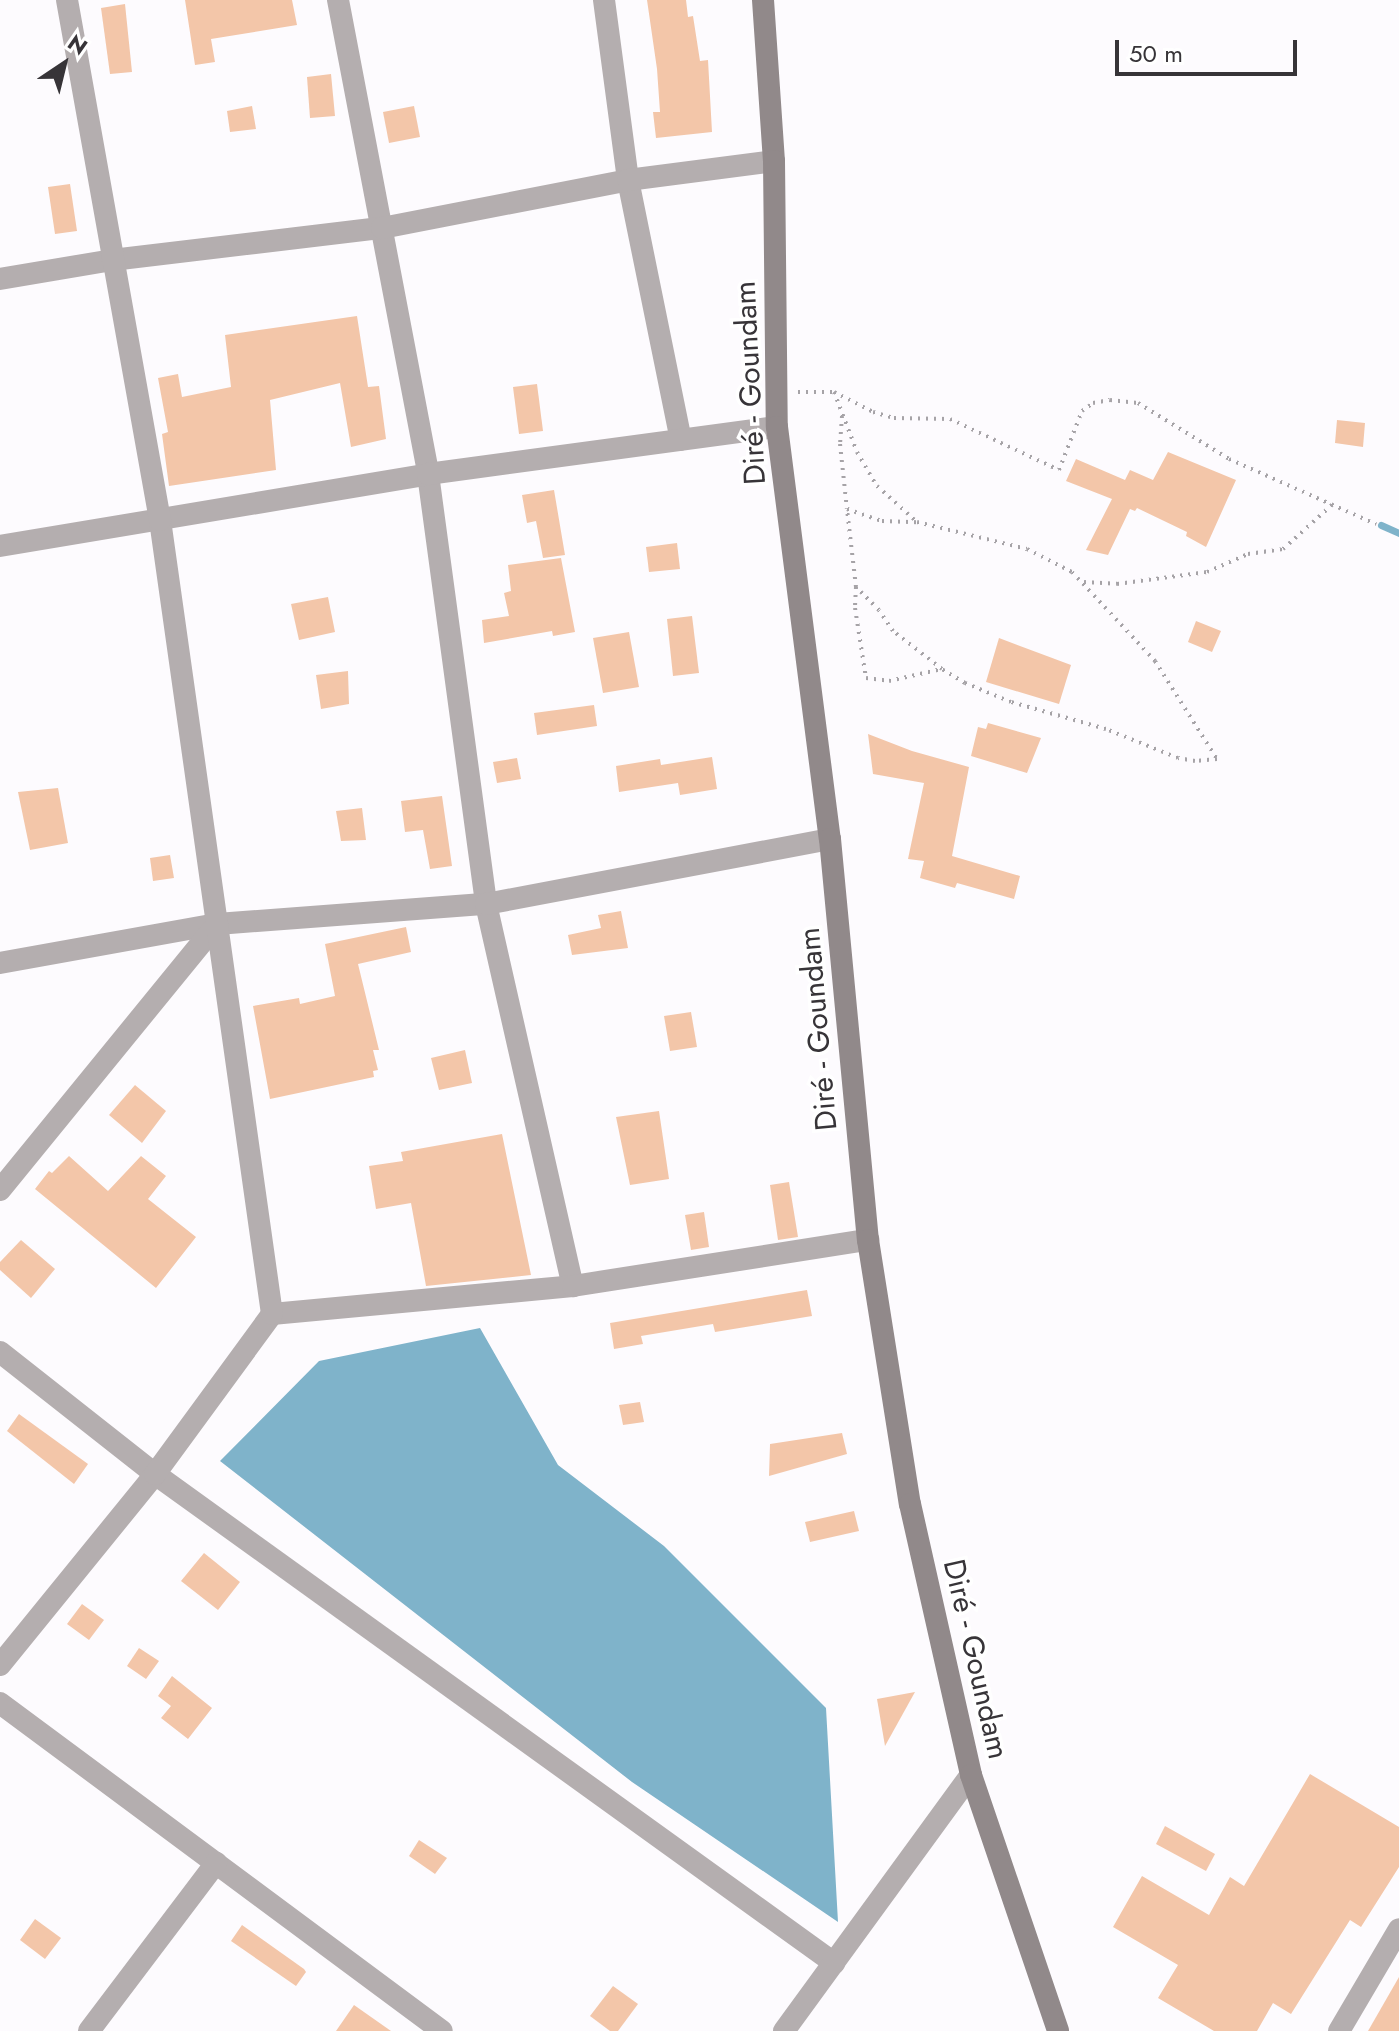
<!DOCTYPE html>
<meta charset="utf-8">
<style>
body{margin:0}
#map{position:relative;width:1399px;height:2031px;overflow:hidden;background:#fdfbfe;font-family:Jost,sans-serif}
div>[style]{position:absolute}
.water>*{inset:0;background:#7fb3ca}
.stream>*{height:7px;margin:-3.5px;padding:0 3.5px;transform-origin:3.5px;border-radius:3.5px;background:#7fb3ca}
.building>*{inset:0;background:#f3c6a9}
.path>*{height:4px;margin-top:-2px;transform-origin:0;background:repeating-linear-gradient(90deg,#a6a3a7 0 2px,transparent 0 8px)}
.minor>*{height:22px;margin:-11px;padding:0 11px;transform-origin:11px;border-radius:11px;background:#b4aeaf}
.secondary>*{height:22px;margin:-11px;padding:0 11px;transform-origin:11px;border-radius:11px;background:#91898a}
span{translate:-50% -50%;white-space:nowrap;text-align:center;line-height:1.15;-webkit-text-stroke:7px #fff;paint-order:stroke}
.street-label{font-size:30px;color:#373438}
.north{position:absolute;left:24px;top:24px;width:80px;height:80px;-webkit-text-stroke:6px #fff;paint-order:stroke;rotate:35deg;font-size:22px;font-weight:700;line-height:32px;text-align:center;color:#373438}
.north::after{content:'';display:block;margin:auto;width:28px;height:36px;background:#373438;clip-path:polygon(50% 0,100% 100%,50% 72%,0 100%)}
.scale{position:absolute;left:1115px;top:40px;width:182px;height:36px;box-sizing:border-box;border:4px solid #373438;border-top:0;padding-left:10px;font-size:24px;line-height:28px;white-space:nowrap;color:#373438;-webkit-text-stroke:6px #fff;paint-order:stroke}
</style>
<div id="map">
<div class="water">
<div style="clip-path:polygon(480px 1328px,558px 1465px,664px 1546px,826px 1708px,838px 1922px,632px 1782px,220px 1461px,319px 1361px)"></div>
</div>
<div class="stream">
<div style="left:1381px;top:525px;width:20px;rotate:24deg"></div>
</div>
<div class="building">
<div style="clip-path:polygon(185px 0,292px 0,297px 25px,211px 39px,215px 62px,195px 65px)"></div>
<div style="clip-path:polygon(647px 0,686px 0,688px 17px,693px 16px,700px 61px,708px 60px,712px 132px,656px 138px,653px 112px,660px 112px,657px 69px)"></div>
<div style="clip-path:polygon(125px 4px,132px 72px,110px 74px,101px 8px)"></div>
<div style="clip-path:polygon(331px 74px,335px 116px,310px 118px,307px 77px)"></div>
<div style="clip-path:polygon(252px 106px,256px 129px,230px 132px,227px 111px)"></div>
<div style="clip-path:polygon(414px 106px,420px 137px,389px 143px,383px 112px)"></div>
<div style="clip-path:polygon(70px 184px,77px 231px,55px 234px,48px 187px)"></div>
<div style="clip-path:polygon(357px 316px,368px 387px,379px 386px,386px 439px,351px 447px,340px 383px,270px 400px,276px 470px,169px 486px,162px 434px,168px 432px,158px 378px,178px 374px,182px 397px,231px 387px,225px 335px)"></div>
<div style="clip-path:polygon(537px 384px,543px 431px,519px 434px,513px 387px)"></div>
<div style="clip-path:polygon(1337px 420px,1365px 423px,1363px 447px,1335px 443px)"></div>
<div style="clip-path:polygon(1168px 452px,1236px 480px,1206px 547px,1186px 536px,1187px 532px,1137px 508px,1135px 511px,1130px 509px,1108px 555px,1086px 550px,1112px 499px,1066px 481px,1076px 459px,1125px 480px,1130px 470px,1153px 480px)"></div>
<div style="clip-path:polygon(554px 490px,565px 555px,543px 558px,536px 521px,527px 523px,522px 495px)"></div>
<div style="clip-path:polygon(677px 543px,680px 569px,649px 572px,646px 547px)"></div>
<div style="clip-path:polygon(561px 558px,575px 632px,553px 636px,552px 631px,484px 643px,482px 620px,509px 616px,504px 593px,511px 591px,508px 565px)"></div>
<div style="clip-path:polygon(328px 597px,335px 632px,299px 640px,291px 604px)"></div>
<div style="clip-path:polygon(692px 616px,699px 673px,673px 676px,667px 619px)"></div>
<div style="clip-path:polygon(1196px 621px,1221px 631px,1212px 652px,1188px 642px)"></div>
<div style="clip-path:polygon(629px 632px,639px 687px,603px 693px,593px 638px)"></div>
<div style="clip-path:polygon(999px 638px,1071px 665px,1059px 704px,986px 682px)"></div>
<div style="clip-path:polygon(348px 671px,349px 704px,321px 709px,316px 675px)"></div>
<div style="clip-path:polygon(594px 705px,597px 726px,537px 735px,534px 713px)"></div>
<div style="clip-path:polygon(988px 723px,1041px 738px,1027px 773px,971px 756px,978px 727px,986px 729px)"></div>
<div style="clip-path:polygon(868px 734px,912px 751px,969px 767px,952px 856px,1020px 876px,1014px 899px,957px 883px,955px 888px,920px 878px,924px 861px,908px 859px,924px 783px,873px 774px)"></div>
<div style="clip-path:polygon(712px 757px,717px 789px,680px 795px,678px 783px,619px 792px,616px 766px,660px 759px,661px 765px)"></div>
<div style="clip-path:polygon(517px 758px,521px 779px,497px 783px,493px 762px)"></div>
<div style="clip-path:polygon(58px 788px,68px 843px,30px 850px,18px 792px)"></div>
<div style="clip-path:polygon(442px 796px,452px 866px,430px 869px,423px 830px,405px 832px,401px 801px)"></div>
<div style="clip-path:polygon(362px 808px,366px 840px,341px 841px,336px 811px)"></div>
<div style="clip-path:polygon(170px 855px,174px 878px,153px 881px,150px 858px)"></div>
<div style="clip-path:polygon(621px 911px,628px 948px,572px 955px,568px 935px,601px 928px,598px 915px)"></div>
<div style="clip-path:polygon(406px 927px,411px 952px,358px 964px,379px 1050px,373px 1050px,378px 1070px,373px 1071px,374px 1077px,270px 1099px,253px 1006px,299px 998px,300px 1004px,335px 996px,325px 944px)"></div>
<div style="clip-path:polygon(691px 1012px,697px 1047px,670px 1051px,664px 1016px)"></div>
<div style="clip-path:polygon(465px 1050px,472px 1083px,439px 1090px,431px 1058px)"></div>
<div style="clip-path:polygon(135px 1085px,166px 1111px,142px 1143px,109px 1115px)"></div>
<div style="clip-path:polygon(659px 1111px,669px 1179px,630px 1185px,616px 1117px)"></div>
<div style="clip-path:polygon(502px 1134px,531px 1275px,426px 1286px,411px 1203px,376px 1209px,369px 1166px,403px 1161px,401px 1152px)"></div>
<div style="clip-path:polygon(69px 1156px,108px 1191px,141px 1156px,166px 1176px,148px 1199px,196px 1237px,156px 1288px,35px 1189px,49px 1171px,52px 1173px)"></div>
<div style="clip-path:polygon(789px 1182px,798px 1237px,778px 1240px,770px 1185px)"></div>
<div style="clip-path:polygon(704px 1212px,709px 1247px,691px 1250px,685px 1215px)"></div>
<div style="clip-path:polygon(21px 1240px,55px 1269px,31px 1298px,0 1270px,0 1262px)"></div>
<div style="clip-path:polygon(807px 1290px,812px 1316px,715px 1332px,713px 1324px,641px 1336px,643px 1344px,614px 1349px,610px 1323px)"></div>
<div style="clip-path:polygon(640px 1402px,644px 1422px,623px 1425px,619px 1405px)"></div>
<div style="clip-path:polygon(19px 1414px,88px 1464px,74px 1484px,7px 1431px)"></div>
<div style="clip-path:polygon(842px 1433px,847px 1454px,769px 1476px,770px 1444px)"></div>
<div style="clip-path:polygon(854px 1511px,859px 1531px,810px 1542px,805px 1522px)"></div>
<div style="clip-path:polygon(204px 1553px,240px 1582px,218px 1610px,181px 1581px)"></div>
<div style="clip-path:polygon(82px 1604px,104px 1620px,89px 1640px,67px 1624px)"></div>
<div style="clip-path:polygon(139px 1648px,159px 1661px,146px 1679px,127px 1666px)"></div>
<div style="clip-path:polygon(172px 1676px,212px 1708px,188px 1739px,161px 1718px,171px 1706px,158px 1696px)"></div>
<div style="clip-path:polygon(915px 1692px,885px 1746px,877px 1699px)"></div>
<div style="clip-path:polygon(1310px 1774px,1399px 1827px,1399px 1867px,1361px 1927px,1350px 1920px,1291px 2014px,1273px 2003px,1257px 2031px,1214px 2031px,1158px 1998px,1178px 1965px,1113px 1927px,1142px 1876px,1209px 1915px,1230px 1877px,1244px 1886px)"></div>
<div style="clip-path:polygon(1165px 1826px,1215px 1854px,1206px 1871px,1156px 1844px)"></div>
<div style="clip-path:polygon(419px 1840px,447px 1858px,435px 1874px,409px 1856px)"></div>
<div style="clip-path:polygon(35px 1919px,61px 1938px,45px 1959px,20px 1940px)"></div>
<div style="clip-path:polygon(242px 1925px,304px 1969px,306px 1972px,296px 1986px,231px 1941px)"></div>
<div style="clip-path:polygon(1399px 1977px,1399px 2031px,1368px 2031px)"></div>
<div style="clip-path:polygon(613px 1986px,638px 2004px,618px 2031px,610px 2031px,590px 2016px)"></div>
<div style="clip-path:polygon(354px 2005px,391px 2031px,336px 2031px)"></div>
</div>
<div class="path">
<div style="left:798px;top:392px;width:36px"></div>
<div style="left:834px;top:392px;width:44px;rotate:27.1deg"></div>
<div style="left:873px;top:412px;width:22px;rotate:16deg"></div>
<div style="left:894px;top:418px;width:56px;rotate:1deg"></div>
<div style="left:950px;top:419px;width:120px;rotate:25.1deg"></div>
<div style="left:1059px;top:470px;width:63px;rotate:-68.7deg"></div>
<div style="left:1082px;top:411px;width:14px;rotate:-36deg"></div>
<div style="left:1093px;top:403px;width:17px;rotate:-10deg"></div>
<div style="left:1110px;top:400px;width:28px;rotate:6deg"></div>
<div style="left:1138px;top:403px;width:107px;rotate:31.6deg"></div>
<div style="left:1229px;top:459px;width:161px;rotate:23.9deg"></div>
<div style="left:834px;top:392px;width:64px;rotate:69deg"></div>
<div style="left:857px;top:452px;width:39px;rotate:60deg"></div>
<div style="left:877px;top:486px;width:54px;rotate:42deg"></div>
<div style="left:917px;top:522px;width:113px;rotate:13.8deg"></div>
<div style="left:1027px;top:549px;width:51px;rotate:27.1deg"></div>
<div style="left:1072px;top:572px;width:122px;rotate:47deg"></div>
<div style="left:1155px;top:661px;width:116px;rotate:57.7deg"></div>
<div style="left:1217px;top:759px;width:22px;rotate:175deg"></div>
<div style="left:1195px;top:761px;width:17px;rotate:-170deg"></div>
<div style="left:1178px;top:758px;width:78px;rotate:-158.1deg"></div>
<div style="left:1106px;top:729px;width:99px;rotate:-164.1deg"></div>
<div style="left:1011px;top:702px;width:50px;rotate:-157.6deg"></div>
<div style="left:965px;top:683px;width:27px;rotate:-149deg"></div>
<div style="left:942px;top:669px;width:62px;rotate:-142.2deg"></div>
<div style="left:893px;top:631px;width:25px;rotate:-124deg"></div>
<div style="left:879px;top:610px;width:33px;rotate:-135deg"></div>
<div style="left:856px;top:587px;width:79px;rotate:-96.6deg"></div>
<div style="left:842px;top:416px;width:28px;rotate:94deg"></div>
<div style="left:840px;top:444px;width:65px;rotate:83.9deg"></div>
<div style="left:847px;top:509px;width:37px;rotate:19deg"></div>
<div style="left:882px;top:521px;width:35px;rotate:2deg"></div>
<div style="left:1084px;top:582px;width:33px;rotate:3deg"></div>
<div style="left:1117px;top:584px;width:91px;rotate:-7.6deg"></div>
<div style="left:1207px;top:572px;width:45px;rotate:-23.7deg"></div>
<div style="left:1248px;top:554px;width:35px;rotate:-8deg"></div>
<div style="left:1283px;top:549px;width:69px;rotate:-42deg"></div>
<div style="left:856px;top:587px;width:21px;rotate:93deg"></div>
<div style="left:855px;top:608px;width:71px;rotate:81.1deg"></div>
<div style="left:866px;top:678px;width:23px;rotate:7deg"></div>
<div style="left:889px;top:681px;width:54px;rotate:-12.8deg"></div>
</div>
<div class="minor">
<div style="left:338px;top:0;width:482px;rotate:79.2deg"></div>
<div style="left:428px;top:474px;width:434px;rotate:82.3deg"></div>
<div style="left:486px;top:904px;width:392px;rotate:77.2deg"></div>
<div style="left:604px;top:0;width:182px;rotate:82.4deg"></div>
<div style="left:628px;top:180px;width:265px;rotate:78.5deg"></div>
<div style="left:0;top:279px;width:114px;rotate:-9.6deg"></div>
<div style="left:112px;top:260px;width:272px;rotate:-6.8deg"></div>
<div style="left:382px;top:228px;width:251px;rotate:-11deg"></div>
<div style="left:628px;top:180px;width:147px;rotate:-7.4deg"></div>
<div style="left:0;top:546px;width:434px;rotate:-9.5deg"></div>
<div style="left:428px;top:474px;width:352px;rotate:-7.7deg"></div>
<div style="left:0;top:963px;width:220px;rotate:-10.2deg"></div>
<div style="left:217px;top:924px;width:270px;rotate:-4.3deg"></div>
<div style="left:486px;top:904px;width:350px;rotate:-10.7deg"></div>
<div style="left:0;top:1190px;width:343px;rotate:-50.8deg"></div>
<div style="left:272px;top:1314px;width:302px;rotate:-5.3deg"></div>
<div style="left:573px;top:1286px;width:299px;rotate:-8.9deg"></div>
<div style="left:0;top:1352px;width:197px;rotate:38.2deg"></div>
<div style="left:155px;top:1474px;width:837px;rotate:35.76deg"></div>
<div style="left:0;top:1665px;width:246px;rotate:-50.9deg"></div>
<div style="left:155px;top:1474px;width:198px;rotate:-53.8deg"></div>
<div style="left:272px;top:1314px;width:802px;rotate:-98.03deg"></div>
<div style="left:160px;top:520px;width:528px;rotate:-100.14deg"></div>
<div style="left:0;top:1703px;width:550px;rotate:36.58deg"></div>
<div style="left:89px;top:2031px;width:211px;rotate:-52.9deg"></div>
<div style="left:784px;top:2031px;width:317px;rotate:-53.9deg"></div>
<div style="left:1339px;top:2031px;width:118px;rotate:-59.5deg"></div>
</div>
<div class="secondary">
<div style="left:763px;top:0;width:161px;rotate:86.1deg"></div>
<div style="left:774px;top:161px;width:266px;rotate:89.4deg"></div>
<div style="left:777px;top:427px;width:415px;rotate:82.7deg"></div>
<div style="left:830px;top:839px;width:403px;rotate:84.6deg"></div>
<div style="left:868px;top:1240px;width:267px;rotate:81deg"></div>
<div style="left:910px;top:1504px;width:278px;rotate:77.3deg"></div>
<div style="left:971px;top:1775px;width:270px;rotate:71.2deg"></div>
</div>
<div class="street-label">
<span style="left:750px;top:383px;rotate:-93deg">Diré - Goundam</span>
<span style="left:818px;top:1029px;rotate:-95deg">Diré - Goundam</span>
<span style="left:976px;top:1659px;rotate:77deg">Diré - Goundam</span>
</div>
<div class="north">N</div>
<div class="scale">50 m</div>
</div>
